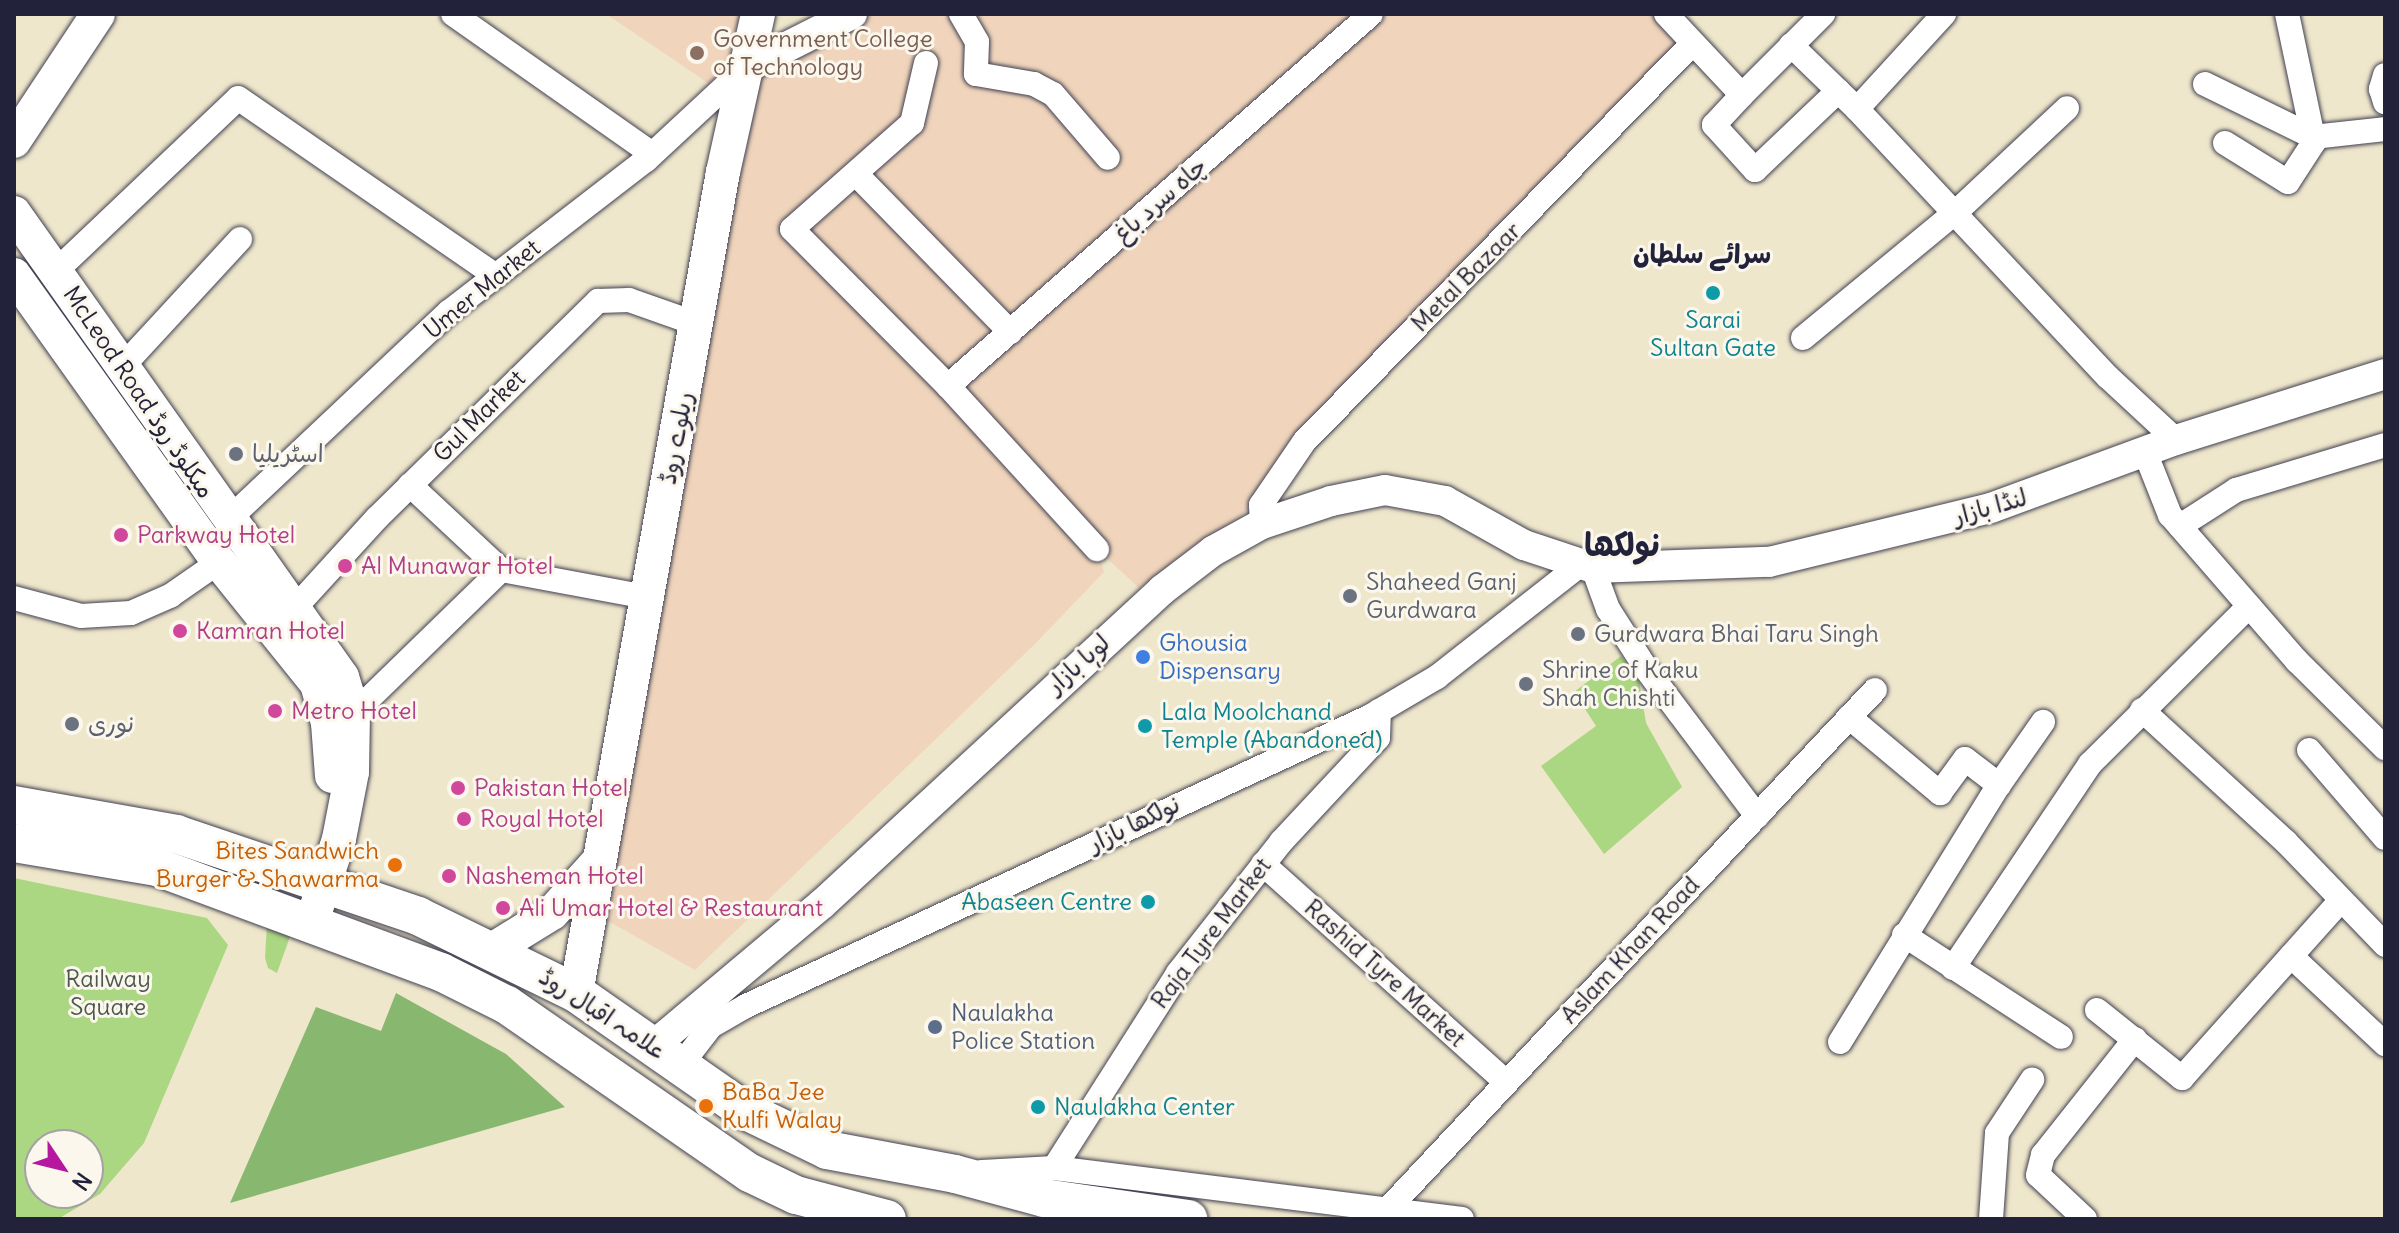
<!DOCTYPE html>
<meta charset="utf-8">
<style>
body{margin:0}
#map{position:relative;width:2399px;height:1233px;overflow:hidden;background:#efe7cc;font-family:Delius,"Playpen Sans Arabic",sans-serif}
div>[style]{position:absolute}
.built>*{inset:0;background:#f0d5bc}
.green>*{inset:0;background:#abd682}
.forest>*{inset:0;background:#88b770}
.roads{filter:drop-shadow(0 0 2px #414051) drop-shadow(0 0 2px #414051)}
.minor>*{height:24px;margin:-12px;padding:0 12px;transform-origin:12px;border-radius:12px;background:#fff}
.tertiary>*{height:30px;margin:-15px;padding:0 15px;transform-origin:15px;border-radius:15px;background:#fff}
.secondary>*{height:34px;margin:-17px;padding:0 17px;transform-origin:17px;border-radius:17px;background:#fff}
.primary>*{height:38px;margin:-19px;padding:0 19px;transform-origin:19px;border-radius:19px;background:#fff}
.dots>*{width:22px;height:22px;translate:-50% -50%;box-sizing:border-box;border:4px solid #fbf7ec;border-radius:50%}
span{translate:-50% -50%;white-space:nowrap;text-align:center;line-height:1.15;-webkit-text-stroke:6px #fbf7ec;paint-order:stroke}
.education-label{font-size:24px;color:#785e54}
.left{translate:0 -50%;text-align:left}
.street-label{font-size:24px;color:#22223b}
.culture-label{font-size:24px;color:#0d838f}
.right{translate:-100% -50%;text-align:right}
.worship-label{font-size:24px;color:#5b616d}
.hotel-label{font-size:24px;color:#b23c85}
.shop-label{font-size:24px;color:#366cbe}
.food-label{font-size:24px;color:#c56008}
.park-label{font-size:24px;color:#4b5850}
.service-label{font-size:24px;color:#4e5e75}
.neighbourhood-label{font-size:26px;color:#22223b;font-weight:700}
.district-label{font-size:32px;color:#22223b;font-weight:700}
.frame{position:absolute;inset:0;border:16px solid #22223b;pointer-events:none}
.north{position:absolute;left:24px;top:1129px;width:80px;height:80px;box-sizing:border-box;background:#fbf7ec;border:2px solid #a4a2a5;border-radius:50%;rotate:125deg;font-size:22px;font-weight:700;line-height:32px;text-align:center;color:#22223b}
.north::after{content:'';display:block;margin:auto;width:28px;height:36px;background:#b5179e;clip-path:polygon(50% 0,100% 100%,50% 72%,0 100%)}
</style>
<div id="map">
<div class="built">
<div style="clip-path:polygon(606px 14px,740px 14px,720px 91px)"></div>
<div style="clip-path:polygon(854px 14px,1670px 14px,1693px 43px,1241px 516px,1139px 588px,1098px 550px,1104px 572px,1035px 644px,695px 970px,608px 921px,723px 176px,745px 68px)"></div>
</div>
<div class="green">
<div style="clip-path:polygon(1621px 656px,1639px 680px,1646px 723px,1682px 787px,1604px 854px,1541px 766px,1596px 726px,1574px 692px)"></div>
<div style="clip-path:polygon(evenodd,14px 878px,207px 918px,228px 945px,144px 1143px,100px 1194px,58px 1219px,14px 1219px,14px 878px,40px 1145px,88px 1145px,88px 1193px,40px 1193px,40px 1145px)"></div>
<div style="clip-path:polygon(267px 924px,292px 931px,277px 973px,268px 968px,265px 958px)"></div>
</div>
<div class="forest">
<div style="clip-path:polygon(396px 993px,506px 1054px,565px 1107px,230px 1203px,316px 1007px,381px 1031px)"></div>
</div>
<div class="roads">
<div class="minor">
<div style="left:453px;top:14px;width:243px;rotate:35.1deg"></div>
<div style="left:961px;top:14px;width:32px;rotate:60deg"></div>
<div style="left:977px;top:42px;width:32px;rotate:92deg"></div>
<div style="left:976px;top:74px;width:59px;rotate:9.8deg"></div>
<div style="left:1034px;top:84px;width:21px;rotate:28deg"></div>
<div style="left:1053px;top:94px;width:84px;rotate:49.3deg"></div>
<div style="left:1666px;top:14px;width:111px;rotate:46.8deg"></div>
<div style="left:1742px;top:95px;width:41px;rotate:133deg"></div>
<div style="left:1714px;top:125px;width:61px;rotate:47.7deg"></div>
<div style="left:1755px;top:170px;width:115px;rotate:-43.6deg"></div>
<div style="left:1791px;top:45px;width:92px;rotate:44.1deg"></div>
<div style="left:1857px;top:109px;width:129px;rotate:-47.5deg"></div>
<div style="left:926px;top:63px;width:62px;rotate:103.1deg"></div>
<div style="left:912px;top:123px;width:160px;rotate:138.5deg"></div>
<div style="left:792px;top:229px;width:221px;rotate:45.2deg"></div>
<div style="left:948px;top:386px;width:221px;rotate:47.6deg"></div>
<div style="left:2385px;top:75px;width:15px;rotate:106deg"></div>
<div style="left:2381px;top:89px;width:14px;rotate:73deg"></div>
<div style="left:2205px;top:84px;width:120px;rotate:26.1deg"></div>
<div style="left:2313px;top:137px;width:72px;rotate:-6.3deg"></div>
<div style="left:1742px;top:95px;width:115px;rotate:-45deg"></div>
<div style="left:1857px;top:109px;width:367px;rotate:46.9deg"></div>
<div style="left:2108px;top:377px;width:93px;rotate:42.8deg"></div>
<div style="left:2225px;top:143px;width:74px;rotate:31.8deg"></div>
<div style="left:2288px;top:182px;width:48px;rotate:-57deg"></div>
<div style="left:2314px;top:142px;width:131px;rotate:-101.9deg"></div>
<div style="left:856px;top:174px;width:221px;rotate:45.7deg"></div>
<div style="left:56px;top:271px;width:251px;rotate:-43.5deg"></div>
<div style="left:238px;top:98px;width:313px;rotate:34.6deg"></div>
<div style="left:1803px;top:338px;width:198px;rotate:-39.5deg"></div>
<div style="left:1956px;top:212px;width:152px;rotate:-43.1deg"></div>
<div style="left:122px;top:367px;width:174px;rotate:-47.3deg"></div>
<div style="left:948px;top:386px;width:563px;rotate:-41.33deg"></div>
<div style="left:2145px;top:452px;width:68px;rotate:68.4deg"></div>
<div style="left:2170px;top:515px;width:194px;rotate:49deg"></div>
<div style="left:2297px;top:661px;width:124px;rotate:44.7deg"></div>
<div style="left:410px;top:485px;width:125px;rotate:43deg"></div>
<div style="left:501px;top:570px;width:147px;rotate:10.5deg"></div>
<div style="left:227px;top:521px;width:305px;rotate:-43.3deg"></div>
<div style="left:449px;top:312px;width:249px;rotate:-37.7deg"></div>
<div style="left:646px;top:160px;width:135px;rotate:-42.9deg"></div>
<div style="left:1262px;top:524px;width:19px;rotate:-93deg"></div>
<div style="left:1261px;top:505px;width:76px;rotate:-55.7deg"></div>
<div style="left:1304px;top:442px;width:557px;rotate:-45.73deg"></div>
<div style="left:2180px;top:526px;width:67px;rotate:-32.7deg"></div>
<div style="left:2236px;top:490px;width:156px;rotate:-16.8deg"></div>
<div style="left:1593px;top:568px;width:44px;rotate:69.9deg"></div>
<div style="left:1608px;top:609px;width:72px;rotate:57.4deg"></div>
<div style="left:1647px;top:670px;width:183px;rotate:53deg"></div>
<div style="left:14px;top:598px;width:69px;rotate:15deg"></div>
<div style="left:81px;top:616px;width:50px;rotate:-3.4deg"></div>
<div style="left:131px;top:613px;width:43px;rotate:-23.6deg"></div>
<div style="left:170px;top:596px;width:60px;rotate:-34.8deg"></div>
<div style="left:293px;top:610px;width:125px;rotate:-47.6deg"></div>
<div style="left:377px;top:518px;width:310px;rotate:-44.5deg"></div>
<div style="left:598px;top:301px;width:31px;rotate:-2deg"></div>
<div style="left:629px;top:300px;width:72px;rotate:19.4deg"></div>
<div style="left:2142px;top:710px;width:195px;rotate:42.5deg"></div>
<div style="left:2286px;top:842px;width:143px;rotate:46.1deg"></div>
<div style="left:353px;top:714px;width:206px;rotate:-44.2deg"></div>
<div style="left:1849px;top:717px;width:119px;rotate:39.9deg"></div>
<div style="left:1940px;top:793px;width:42px;rotate:-53.7deg"></div>
<div style="left:1965px;top:759px;width:43px;rotate:37.4deg"></div>
<div style="left:2309px;top:750px;width:116px;rotate:49.2deg"></div>
<div style="left:1263px;top:864px;width:326px;rotate:41.9deg"></div>
<div style="left:1904px;top:935px;width:187px;rotate:33deg"></div>
<div style="left:2291px;top:956px;width:129px;rotate:43.1deg"></div>
<div style="left:1953px;top:968px;width:246px;rotate:-56.1deg"></div>
<div style="left:2090px;top:764px;width:224px;rotate:-44.8deg"></div>
<div style="left:2097px;top:1010px;width:109px;rotate:38.7deg"></div>
<div style="left:2182px;top:1078px;width:239px;rotate:-48.2deg"></div>
<div style="left:1840px;top:1042px;width:302px;rotate:-58.3deg"></div>
<div style="left:1999px;top:785px;width:77px;rotate:-55.1deg"></div>
<div style="left:681px;top:1065px;width:49px;rotate:-52.4deg"></div>
<div style="left:711px;top:1026px;width:40px;rotate:-29.7deg"></div>
<div style="left:746px;top:1006px;width:687px;rotate:-24.89deg"></div>
<div style="left:1369px;top:717px;width:79px;rotate:-30.5deg"></div>
<div style="left:1437px;top:677px;width:182px;rotate:-38.1deg"></div>
<div style="left:1054px;top:1168px;width:231px;rotate:-57.5deg"></div>
<div style="left:1178px;top:973px;width:167px;rotate:-51.8deg"></div>
<div style="left:1281px;top:842px;width:142px;rotate:-47deg"></div>
<div style="left:1378px;top:738px;width:27px;rotate:-88deg"></div>
<div style="left:982px;top:1172px;width:72px;rotate:-3.2deg"></div>
<div style="left:1054px;top:1168px;width:411px;rotate:7.1deg"></div>
<div style="left:1387px;top:1210px;width:713px;rotate:-46.82deg"></div>
<div style="left:1991px;top:1219px;width:86px;rotate:-86deg"></div>
<div style="left:1997px;top:1133px;width:64px;rotate:-56.6deg"></div>
<div style="left:2085px;top:1219px;width:64px;rotate:-136.9deg"></div>
<div style="left:2038px;top:1175px;width:21px;rotate:-76deg"></div>
<div style="left:2043px;top:1155px;width:148px;rotate:-51.6deg"></div>
</div>
<div class="tertiary">
<div style="left:745px;top:68px;width:120px;rotate:-26.8deg"></div>
<div style="left:654px;top:1045px;width:219px;rotate:-40deg"></div>
<div style="left:822px;top:904px;width:463px;rotate:-42.7deg"></div>
<div style="left:1162px;top:590px;width:64px;rotate:-37.4deg"></div>
<div style="left:1213px;top:551px;width:56px;rotate:-28.9deg"></div>
<div style="left:1262px;top:524px;width:73px;rotate:-18.4deg"></div>
<div style="left:1331px;top:501px;width:55px;rotate:-11.5deg"></div>
<div style="left:1385px;top:490px;width:61px;rotate:10.4deg"></div>
<div style="left:1445px;top:501px;width:90px;rotate:29.1deg"></div>
<div style="left:1524px;top:545px;width:73px;rotate:18.4deg"></div>
<div style="left:1593px;top:568px;width:176px;rotate:-2deg"></div>
<div style="left:1769px;top:562px;width:228px;rotate:-13.7deg"></div>
<div style="left:1991px;top:508px;width:197px;rotate:-20.2deg"></div>
<div style="left:2176px;top:440px;width:219px;rotate:-17.5deg"></div>
</div>
<div class="secondary">
<div style="left:14px;top:141px;width:152px;rotate:-56.5deg"></div>
<div style="left:14px;top:213px;width:568px;rotate:54.74deg"></div>
<div style="left:342px;top:677px;width:39px;rotate:73deg"></div>
<div style="left:353px;top:714px;width:58px;rotate:91deg"></div>
<div style="left:352px;top:772px;width:68px;rotate:101deg"></div>
<div style="left:339px;top:839px;width:86px;rotate:108.2deg"></div>
<div style="left:14px;top:275px;width:353px;rotate:54.5deg"></div>
<div style="left:219px;top:562px;width:156px;rotate:51.2deg"></div>
<div style="left:317px;top:684px;width:41px;rotate:74.2deg"></div>
<div style="left:328px;top:723px;width:53px;rotate:85.7deg"></div>
<div style="left:492px;top:950px;width:70px;rotate:-31.7deg"></div>
<div style="left:552px;top:913px;width:67px;rotate:-48deg"></div>
<div style="left:576px;top:993px;width:834px;rotate:-79.85deg"></div>
<div style="left:723px;top:172px;width:162px;rotate:-77.5deg"></div>
</div>
<div class="primary">
<div style="left:14px;top:805px;width:165px;rotate:10.1deg"></div>
<div style="left:176px;top:834px;width:256px;rotate:18.7deg"></div>
<div style="left:418px;top:916px;width:176px;rotate:26deg"></div>
<div style="left:576px;top:993px;width:205px;rotate:34.9deg"></div>
<div style="left:744px;top:1110px;width:92px;rotate:25.7deg"></div>
<div style="left:827px;top:1150px;width:130px;rotate:10.6deg"></div>
<div style="left:955px;top:1174px;width:92px;rotate:15.1deg"></div>
<div style="left:1044px;top:1198px;width:146px;rotate:8.3deg"></div>
<div style="left:14px;top:843px;width:145px;rotate:9.5deg"></div>
<div style="left:157px;top:867px;width:303px;rotate:20.3deg"></div>
<div style="left:441px;top:972px;width:74px;rotate:26.6deg"></div>
<div style="left:507px;top:1005px;width:295px;rotate:34.7deg"></div>
<div style="left:750px;top:1173px;width:51px;rotate:25.6deg"></div>
<div style="left:796px;top:1195px;width:94px;rotate:14.8deg"></div>
</div>
</div>
<div class="dots">
<div style="left:697px;top:53px;background:#8d6e63"></div>
<div style="left:1713px;top:293px;background:#0f9aa8"></div>
<div style="left:236px;top:454px;background:#6b7280"></div>
<div style="left:121px;top:535px;background:#d1479c"></div>
<div style="left:345px;top:566px;background:#d1479c"></div>
<div style="left:1350px;top:596px;background:#6b7280"></div>
<div style="left:180px;top:631px;background:#d1479c"></div>
<div style="left:1578px;top:634px;background:#6b7280"></div>
<div style="left:1143px;top:657px;background:#3f7fe0"></div>
<div style="left:1526px;top:684px;background:#6b7280"></div>
<div style="left:275px;top:711px;background:#d1479c"></div>
<div style="left:72px;top:724px;background:#6b7280"></div>
<div style="left:1145px;top:726px;background:#0f9aa8"></div>
<div style="left:458px;top:788px;background:#d1479c"></div>
<div style="left:464px;top:819px;background:#d1479c"></div>
<div style="left:395px;top:865px;background:#e8710a"></div>
<div style="left:449px;top:876px;background:#d1479c"></div>
<div style="left:1148px;top:902px;background:#0f9aa8"></div>
<div style="left:503px;top:908px;background:#d1479c"></div>
<div style="left:935px;top:1027px;background:#5c6f8a"></div>
<div style="left:706px;top:1106px;background:#e8710a"></div>
<div style="left:1038px;top:1107px;background:#0f9aa8"></div>
</div>
<div class="education-label">
<span class="left" style="left:713px;top:53px">Government College<br>of Technology</span>
</div>
<div class="street-label">
<span style="left:1160px;top:200px;rotate:-41deg">چاہ سرد باغ</span>
<span style="left:1466px;top:277px;rotate:-45deg">Metal Bazaar</span>
<span style="left:482px;top:289px;rotate:-39deg">Umer Market</span>
<span style="left:139px;top:392px;rotate:56deg">McLeod Road میکلوڈ روڈ</span>
<span style="left:479px;top:416px;rotate:-45deg">Gul Market</span>
<span style="left:676px;top:438px;rotate:-79deg">ریلوے روڈ</span>
<span style="left:1990px;top:507px;rotate:-16deg">لنڈا بازار</span>
<span style="left:1078px;top:664px;rotate:-42deg">لوہا بازار</span>
<span style="left:1134px;top:824px;rotate:-26deg">نولکھا بازار</span>
<span style="left:1211px;top:933px;rotate:-53deg">Raja Tyre Market</span>
<span style="left:1630px;top:950px;rotate:-47deg">Aslam Khan Road</span>
<span style="left:1385px;top:973px;rotate:42deg">Rashid Tyre Market</span>
<span style="left:603px;top:1014px;rotate:33deg">علامہ اقبال روڈ</span>
</div>
<div class="culture-label">
<span style="left:1713px;top:334px">Sarai<br>Sultan Gate</span>
<span class="left" style="left:1161px;top:726px">Lala Moolchand<br>Temple (Abandoned)</span>
<span class="right" style="left:1132px;top:902px">Abaseen Centre</span>
<span class="left" style="left:1054px;top:1107px">Naulakha Center</span>
</div>
<div class="worship-label">
<span class="left" style="left:252px;top:454px">اسٹریلیا</span>
<span class="left" style="left:1366px;top:596px">Shaheed Ganj<br>Gurdwara</span>
<span class="left" style="left:1594px;top:634px">Gurdwara Bhai Taru Singh</span>
<span class="left" style="left:1542px;top:684px">Shrine of Kaku<br>Shah Chishti</span>
<span class="left" style="left:88px;top:724px">نوری</span>
</div>
<div class="hotel-label">
<span class="left" style="left:137px;top:535px">Parkway Hotel</span>
<span class="left" style="left:361px;top:566px">Al Munawar Hotel</span>
<span class="left" style="left:196px;top:631px">Kamran Hotel</span>
<span class="left" style="left:291px;top:711px">Metro Hotel</span>
<span class="left" style="left:474px;top:788px">Pakistan Hotel</span>
<span class="left" style="left:480px;top:819px">Royal Hotel</span>
<span class="left" style="left:465px;top:876px">Nasheman Hotel</span>
<span class="left" style="left:519px;top:908px">Ali Umar Hotel &amp; Restaurant</span>
</div>
<div class="shop-label">
<span class="left" style="left:1159px;top:657px">Ghousia<br>Dispensary</span>
</div>
<div class="food-label">
<span class="right" style="left:379px;top:865px">Bites Sandwich<br>Burger &amp; Shawarma</span>
<span class="left" style="left:722px;top:1106px">BaBa Jee<br>Kulfi Walay</span>
</div>
<div class="park-label">
<span style="left:108px;top:993px">Railway<br>Square</span>
</div>
<div class="service-label">
<span class="left" style="left:951px;top:1027px">Naulakha<br>Police Station</span>
</div>
<div class="neighbourhood-label">
<span style="left:1702px;top:254px">سرائے سلطان</span>
</div>
<div class="district-label">
<span style="left:1622px;top:545px">نولکھا</span>
</div>
<div class="frame"></div>
<div class="north">N</div>
</div>
